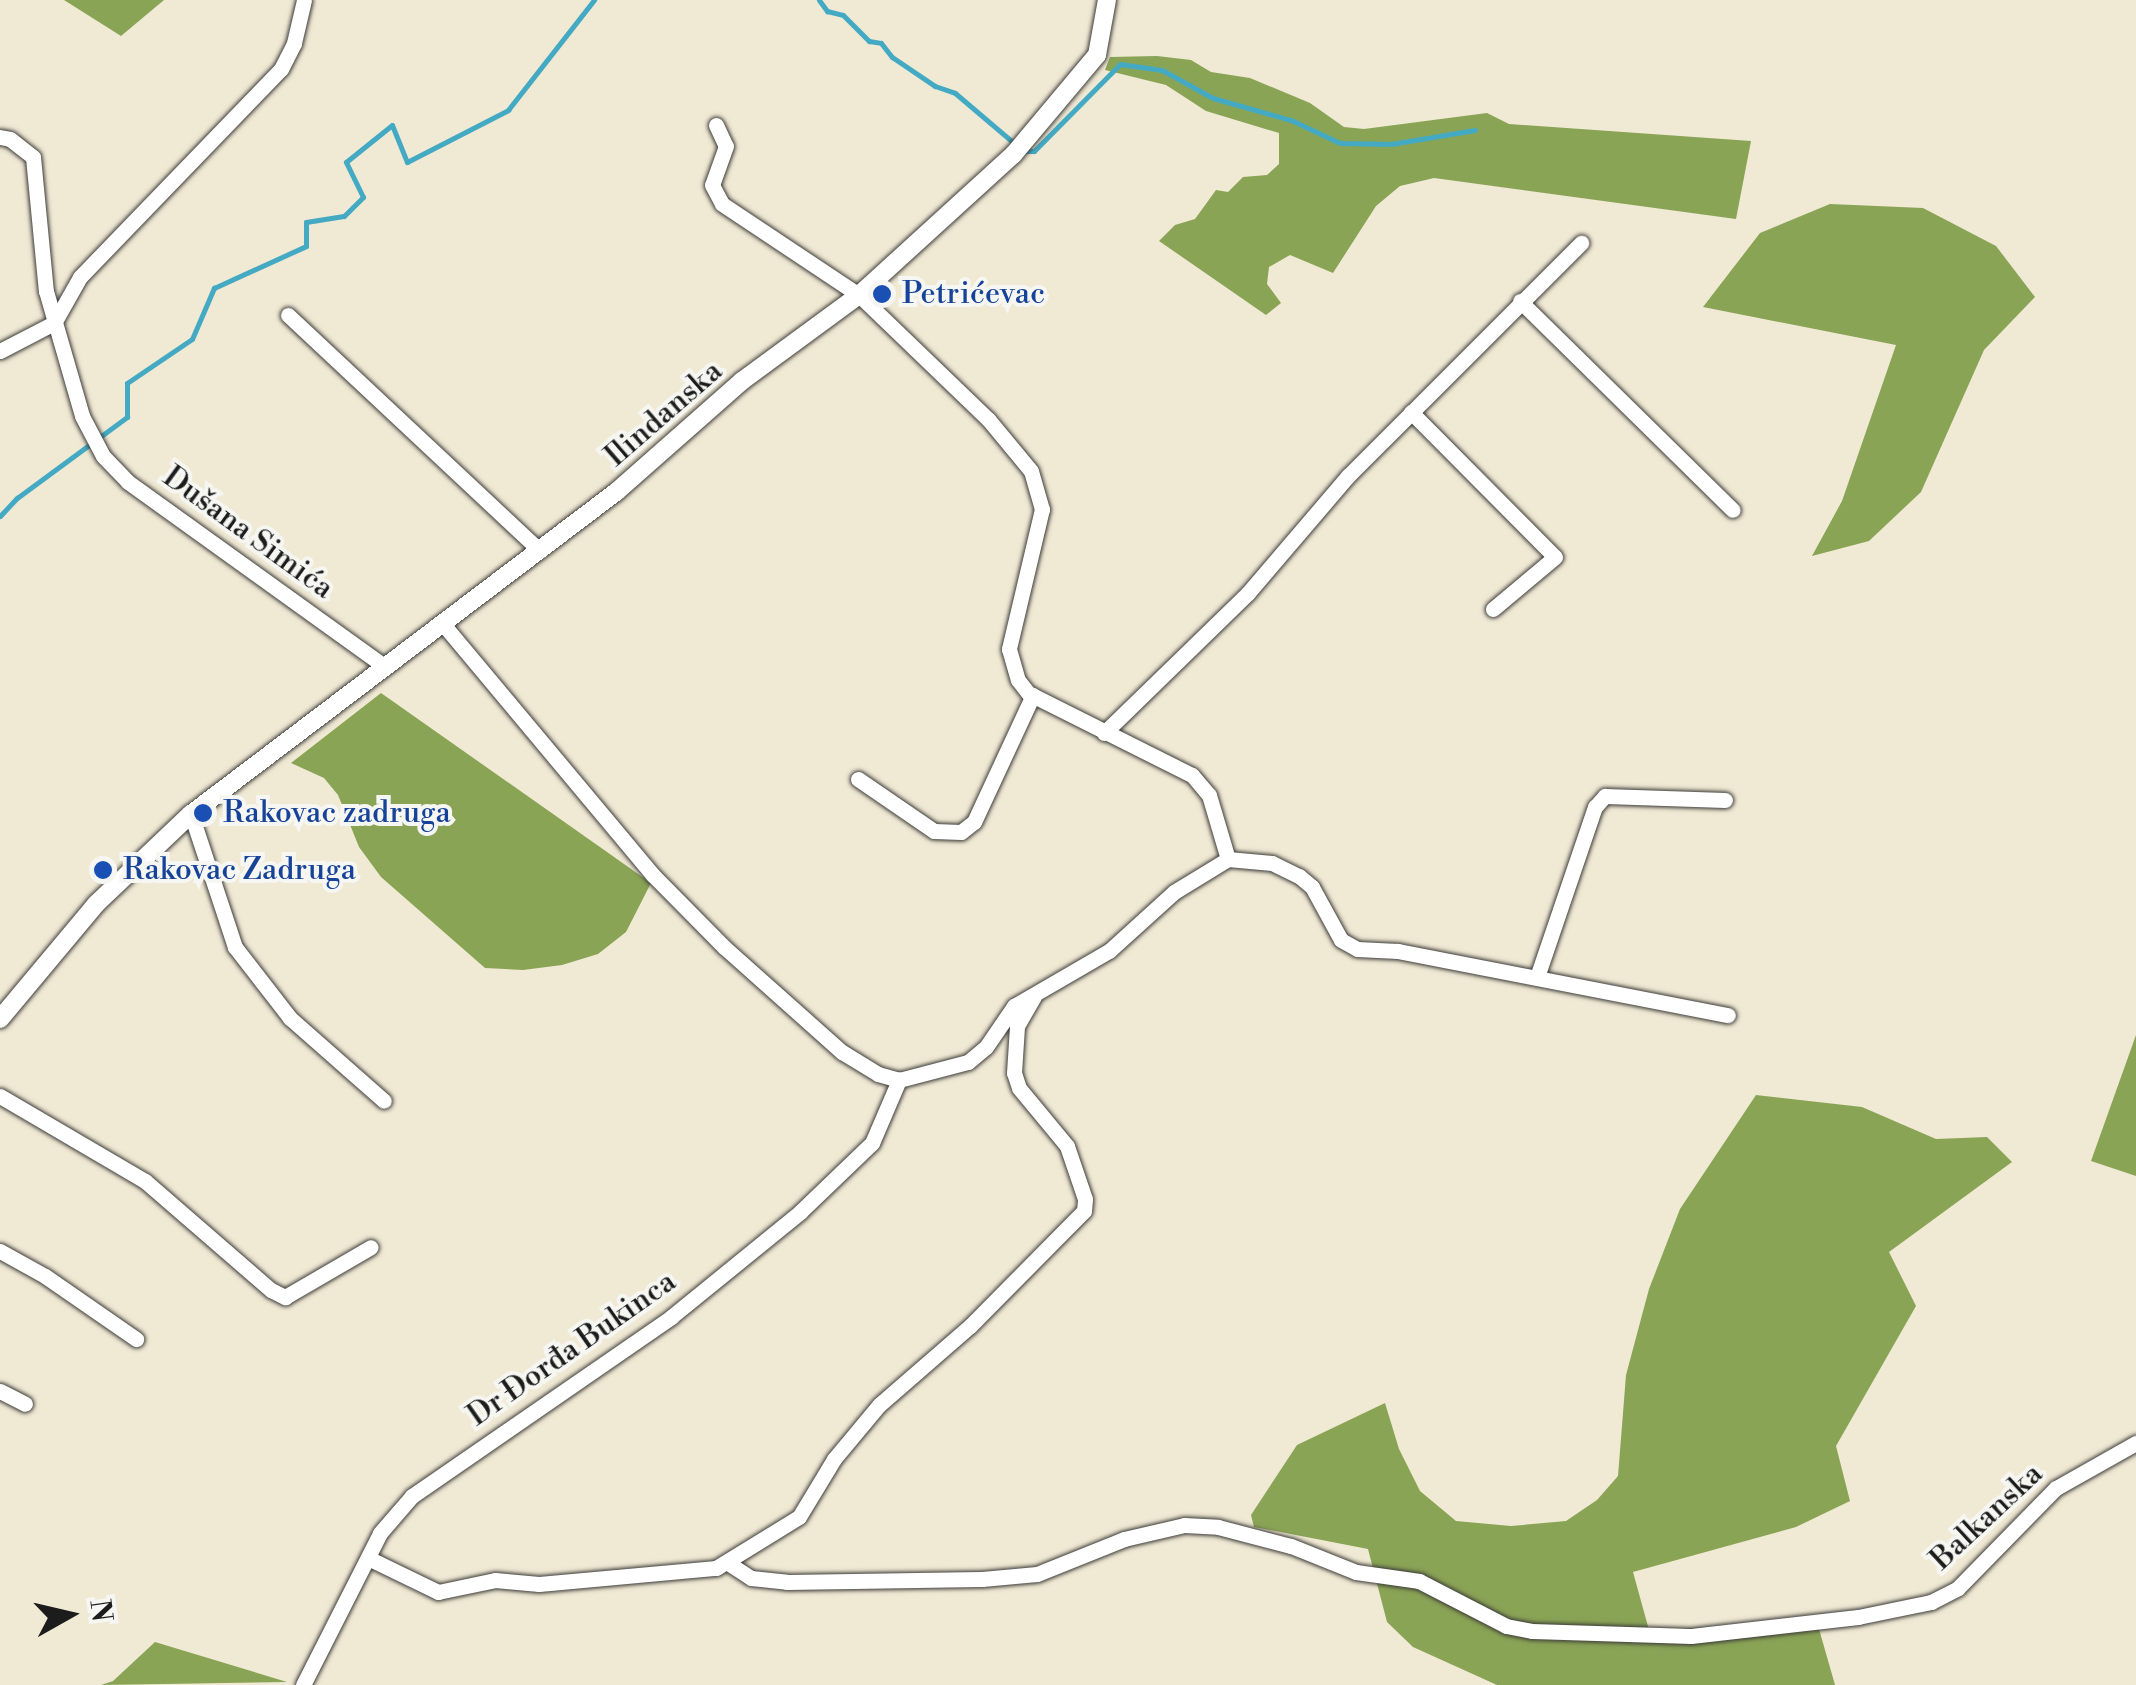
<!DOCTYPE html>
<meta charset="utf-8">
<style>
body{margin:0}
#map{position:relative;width:2136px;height:1685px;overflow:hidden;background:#f0e9d4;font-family:"Libre Bodoni",serif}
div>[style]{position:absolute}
.forest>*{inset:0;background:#8aa456}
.stream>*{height:5px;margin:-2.5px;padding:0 2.5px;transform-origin:2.5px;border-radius:2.5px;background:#44aac4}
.roads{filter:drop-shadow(0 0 2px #3c3b38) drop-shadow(0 0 2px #3c3b38)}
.minor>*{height:15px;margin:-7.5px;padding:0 7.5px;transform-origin:7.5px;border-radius:7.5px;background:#fff}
.tertiary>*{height:18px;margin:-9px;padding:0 9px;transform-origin:9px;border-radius:9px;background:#fff}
.dots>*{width:28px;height:28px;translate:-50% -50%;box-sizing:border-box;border:5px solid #f6f6f2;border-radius:50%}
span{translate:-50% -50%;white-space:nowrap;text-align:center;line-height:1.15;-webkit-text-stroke:8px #f6f6f2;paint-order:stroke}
.transit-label{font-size:30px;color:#164399}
.left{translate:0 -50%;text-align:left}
.street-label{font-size:30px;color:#1c1c1c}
.north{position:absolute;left:20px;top:1565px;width:100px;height:100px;-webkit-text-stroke:8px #f6f6f2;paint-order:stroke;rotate:82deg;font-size:28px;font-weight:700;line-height:40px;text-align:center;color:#1c1c1c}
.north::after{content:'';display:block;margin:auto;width:35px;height:45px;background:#1c1c1c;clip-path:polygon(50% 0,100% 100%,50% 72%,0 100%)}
</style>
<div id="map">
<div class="forest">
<div style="clip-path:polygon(64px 0,164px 0,121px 36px)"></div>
<div style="clip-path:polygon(1157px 56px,1191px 60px,1211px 72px,1250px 78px,1310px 103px,1344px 127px,1364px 129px,1487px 113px,1509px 124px,1751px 141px,1736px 219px,1434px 178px,1400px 186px,1376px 206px,1333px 273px,1290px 255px,1269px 267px,1267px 284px,1281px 303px,1266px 315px,1159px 241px,1175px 225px,1195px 219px,1216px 190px,1228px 192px,1243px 177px,1267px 175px,1279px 164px,1279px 133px,1206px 111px,1166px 85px,1105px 70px,1110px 57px)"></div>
<div style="clip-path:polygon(1830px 204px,1923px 208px,1996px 246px,2035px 297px,1984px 350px,1921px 492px,1869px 541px,1812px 556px,1842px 501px,1896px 345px,1703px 307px,1760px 233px)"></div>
<div style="clip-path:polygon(381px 693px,651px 883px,626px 932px,598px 954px,562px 965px,523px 970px,485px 968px,381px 877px,359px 847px,338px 795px,324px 778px,291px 763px)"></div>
<div style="clip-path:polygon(2136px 1035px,2136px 1176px,2091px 1161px)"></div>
<div style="clip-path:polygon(1756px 1095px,1862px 1107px,1936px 1139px,1987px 1137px,2012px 1162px,1889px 1252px,1916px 1306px,1836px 1446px,1850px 1501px,1796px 1527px,1633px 1572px,1649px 1630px,1817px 1622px,1835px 1685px,1497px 1685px,1413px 1647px,1387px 1622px,1368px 1549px,1254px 1527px,1251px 1515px,1297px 1445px,1385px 1403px,1399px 1449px,1420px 1491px,1456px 1521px,1511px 1526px,1566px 1521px,1597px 1500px,1618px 1476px,1626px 1375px,1649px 1289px,1680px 1209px)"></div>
<div style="clip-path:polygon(155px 1642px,287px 1682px,101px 1685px,113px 1681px)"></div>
</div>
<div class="stream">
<div style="left:819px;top:0;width:14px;rotate:54deg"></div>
<div style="left:827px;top:11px;width:16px;rotate:14deg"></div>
<div style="left:843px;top:15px;width:37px;rotate:45deg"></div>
<div style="left:869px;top:41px;width:12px;rotate:9deg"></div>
<div style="left:881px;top:43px;width:18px;rotate:52deg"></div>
<div style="left:892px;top:57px;width:52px;rotate:34deg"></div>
<div style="left:935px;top:86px;width:21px;rotate:19deg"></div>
<div style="left:955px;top:93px;width:79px;rotate:40.4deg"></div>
<div style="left:1024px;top:151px;width:10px"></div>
<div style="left:1034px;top:151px;width:122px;rotate:-45.3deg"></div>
<div style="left:1120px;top:64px;width:42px;rotate:8.1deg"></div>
<div style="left:1162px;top:70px;width:58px;rotate:28.8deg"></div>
<div style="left:1213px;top:98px;width:81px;rotate:15.8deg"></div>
<div style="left:1291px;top:120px;width:54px;rotate:25.1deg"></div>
<div style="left:1340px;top:143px;width:51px;rotate:1.1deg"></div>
<div style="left:1391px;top:144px;width:85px;rotate:-9.5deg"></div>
<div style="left:0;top:516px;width:25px;rotate:-47deg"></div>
<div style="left:17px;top:498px;width:137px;rotate:-36.4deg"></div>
<div style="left:127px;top:417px;width:34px;rotate:-90deg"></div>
<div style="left:127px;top:383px;width:78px;rotate:-34.1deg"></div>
<div style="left:192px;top:339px;width:56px;rotate:-66.7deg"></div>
<div style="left:214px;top:288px;width:101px;rotate:-24.5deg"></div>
<div style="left:306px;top:246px;width:24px;rotate:-90deg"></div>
<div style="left:306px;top:222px;width:38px;rotate:-9deg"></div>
<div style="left:344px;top:216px;width:27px;rotate:-45deg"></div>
<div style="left:363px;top:197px;width:39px;rotate:-116deg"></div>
<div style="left:346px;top:162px;width:59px;rotate:-38.8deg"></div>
<div style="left:392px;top:125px;width:40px;rotate:68deg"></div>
<div style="left:407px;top:162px;width:114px;rotate:-27.2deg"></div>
<div style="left:508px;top:110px;width:140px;rotate:-52deg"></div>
</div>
<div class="roads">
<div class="minor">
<div style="left:716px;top:125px;width:23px;rotate:65deg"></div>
<div style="left:726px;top:146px;width:41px;rotate:109.7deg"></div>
<div style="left:712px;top:185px;width:21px;rotate:62deg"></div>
<div style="left:722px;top:204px;width:164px;rotate:33.6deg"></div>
<div style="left:859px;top:295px;width:179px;rotate:43.9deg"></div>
<div style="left:988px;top:419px;width:67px;rotate:50.4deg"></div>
<div style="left:1031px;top:471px;width:40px;rotate:74deg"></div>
<div style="left:1042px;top:509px;width:144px;rotate:103.3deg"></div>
<div style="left:1009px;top:649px;width:32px;rotate:74deg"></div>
<div style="left:1018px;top:680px;width:16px;rotate:52deg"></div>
<div style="left:1028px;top:693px;width:183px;rotate:26.6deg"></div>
<div style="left:1192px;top:775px;width:26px;rotate:50deg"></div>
<div style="left:1209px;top:795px;width:67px;rotate:73.5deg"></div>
<div style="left:0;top:137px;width:10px;rotate:11deg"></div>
<div style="left:10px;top:139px;width:29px;rotate:38deg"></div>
<div style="left:33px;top:157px;width:135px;rotate:84.5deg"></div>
<div style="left:46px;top:291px;width:130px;rotate:73.9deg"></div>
<div style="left:82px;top:416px;width:45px;rotate:62.3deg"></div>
<div style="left:103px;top:456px;width:36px;rotate:46deg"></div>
<div style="left:128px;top:482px;width:317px;rotate:35.7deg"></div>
<div style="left:1520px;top:301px;width:298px;rotate:44.5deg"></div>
<div style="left:288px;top:315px;width:345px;rotate:43.1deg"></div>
<div style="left:0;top:351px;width:61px;rotate:-27.4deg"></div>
<div style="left:54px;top:323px;width:53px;rotate:-60.5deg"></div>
<div style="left:80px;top:277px;width:289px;rotate:-46deg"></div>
<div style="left:281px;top:69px;width:29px;rotate:-63deg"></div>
<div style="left:294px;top:43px;width:44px;rotate:-76.9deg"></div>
<div style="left:1411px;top:412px;width:204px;rotate:45.2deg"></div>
<div style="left:1555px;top:557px;width:81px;rotate:140deg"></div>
<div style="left:443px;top:624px;width:327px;rotate:50.1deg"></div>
<div style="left:653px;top:875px;width:101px;rotate:45.4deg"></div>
<div style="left:724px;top:947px;width:158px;rotate:41.7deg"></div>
<div style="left:842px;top:1052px;width:42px;rotate:31.4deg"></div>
<div style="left:878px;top:1074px;width:22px;rotate:16deg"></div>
<div style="left:899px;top:1080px;width:71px;rotate:-14.6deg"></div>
<div style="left:968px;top:1062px;width:23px;rotate:-40deg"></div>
<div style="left:986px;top:1047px;width:50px;rotate:-55.7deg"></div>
<div style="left:1014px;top:1006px;width:110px;rotate:-30.1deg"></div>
<div style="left:1109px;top:951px;width:88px;rotate:-42.2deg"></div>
<div style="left:1174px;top:892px;width:63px;rotate:-31.4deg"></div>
<div style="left:1228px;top:859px;width:44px;rotate:5.2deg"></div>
<div style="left:1272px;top:863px;width:30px;rotate:26deg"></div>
<div style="left:1299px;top:876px;width:17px;rotate:40deg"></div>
<div style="left:1312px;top:887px;width:60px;rotate:61.3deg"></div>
<div style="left:1341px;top:940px;width:18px;rotate:29deg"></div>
<div style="left:1357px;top:949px;width:41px;rotate:2.8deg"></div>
<div style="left:1398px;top:951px;width:336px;rotate:11deg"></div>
<div style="left:1104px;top:733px;width:201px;rotate:-44.2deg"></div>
<div style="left:1248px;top:593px;width:154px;rotate:-49.5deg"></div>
<div style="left:1348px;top:476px;width:330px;rotate:-45deg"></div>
<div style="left:858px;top:779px;width:92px;rotate:34.4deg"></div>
<div style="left:934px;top:831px;width:27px;rotate:2deg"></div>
<div style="left:961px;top:832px;width:16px;rotate:-38deg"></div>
<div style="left:974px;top:822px;width:140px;rotate:-65.1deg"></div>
<div style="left:191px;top:814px;width:140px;rotate:71.7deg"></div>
<div style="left:235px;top:947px;width:90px;rotate:52.2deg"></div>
<div style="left:290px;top:1018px;width:125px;rotate:41.4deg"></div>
<div style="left:1537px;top:977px;width:180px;rotate:-71.2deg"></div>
<div style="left:1595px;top:807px;width:15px;rotate:-48deg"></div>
<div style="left:1605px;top:796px;width:120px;rotate:1.9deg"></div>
<div style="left:0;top:1096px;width:168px;rotate:30.4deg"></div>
<div style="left:145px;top:1181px;width:167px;rotate:40.9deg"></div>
<div style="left:271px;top:1290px;width:16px;rotate:27deg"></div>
<div style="left:285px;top:1297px;width:99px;rotate:-30.2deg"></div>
<div style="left:0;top:1251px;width:51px;rotate:29.1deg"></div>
<div style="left:45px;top:1276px;width:111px;rotate:34.7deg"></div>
<div style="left:0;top:1391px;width:28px;rotate:27deg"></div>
<div style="left:368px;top:1558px;width:78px;rotate:25.9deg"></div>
<div style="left:438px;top:1592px;width:58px;rotate:-11.9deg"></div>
<div style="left:495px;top:1580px;width:44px;rotate:5.2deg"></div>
<div style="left:539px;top:1584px;width:178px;rotate:-5.2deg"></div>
<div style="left:716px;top:1568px;width:97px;rotate:-31.6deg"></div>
<div style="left:799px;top:1517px;width:68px;rotate:-58.9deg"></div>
<div style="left:834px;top:1459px;width:70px;rotate:-50.2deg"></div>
<div style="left:879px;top:1405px;width:121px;rotate:-41deg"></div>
<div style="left:970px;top:1326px;width:162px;rotate:-45.3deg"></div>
<div style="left:1084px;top:1211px;width:12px;rotate:-85deg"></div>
<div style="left:1085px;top:1199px;width:56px;rotate:-108.8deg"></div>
<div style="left:1067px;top:1146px;width:75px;rotate:-129.6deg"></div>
<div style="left:1019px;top:1088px;width:16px;rotate:-108deg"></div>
<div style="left:1014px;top:1073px;width:47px;rotate:-86.3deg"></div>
<div style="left:1017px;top:1026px;width:34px;rotate:-60deg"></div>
<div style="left:728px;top:1563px;width:27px;rotate:33deg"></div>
<div style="left:751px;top:1578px;width:36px;rotate:6deg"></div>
<div style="left:787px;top:1582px;width:195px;rotate:-0.9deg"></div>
<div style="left:982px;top:1579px;width:55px;rotate:-5.2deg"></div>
<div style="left:1037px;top:1574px;width:94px;rotate:-21.9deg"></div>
<div style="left:1124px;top:1539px;width:62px;rotate:-13.1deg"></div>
<div style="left:1184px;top:1525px;width:34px;rotate:3deg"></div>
<div style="left:1218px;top:1527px;width:75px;rotate:14.6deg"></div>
<div style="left:1291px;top:1546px;width:70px;rotate:21.8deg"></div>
<div style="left:1356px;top:1572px;width:64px;rotate:8.1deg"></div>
<div style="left:1419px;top:1581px;width:98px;rotate:27.3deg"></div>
<div style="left:1506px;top:1626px;width:26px;rotate:11deg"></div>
<div style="left:1532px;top:1631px;width:159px;rotate:1.8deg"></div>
<div style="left:1691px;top:1636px;width:168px;rotate:-6.5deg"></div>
<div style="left:1858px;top:1617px;width:75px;rotate:-11.6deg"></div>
<div style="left:1931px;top:1602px;width:30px;rotate:-27deg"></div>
<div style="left:1958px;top:1588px;width:140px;rotate:-45.6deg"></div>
<div style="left:2056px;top:1488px;width:92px;rotate:-29.4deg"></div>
<div style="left:303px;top:1685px;width:170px;rotate:-63.1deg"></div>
<div style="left:380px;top:1533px;width:49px;rotate:-49.1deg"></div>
<div style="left:412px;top:1496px;width:315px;rotate:-34.6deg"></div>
<div style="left:671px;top:1317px;width:166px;rotate:-39.1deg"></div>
<div style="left:800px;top:1212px;width:100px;rotate:-43.8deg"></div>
<div style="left:872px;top:1143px;width:69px;rotate:-66.8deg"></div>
</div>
<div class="tertiary">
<div style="left:0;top:1019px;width:150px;rotate:-50.1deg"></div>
<div style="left:96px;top:904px;width:131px;rotate:-43.5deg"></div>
<div style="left:191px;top:814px;width:533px;rotate:-37.15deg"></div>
<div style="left:616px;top:492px;width:168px;rotate:-41.4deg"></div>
<div style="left:742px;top:381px;width:145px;rotate:-36.3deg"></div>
<div style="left:859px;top:295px;width:208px;rotate:-42.3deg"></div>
<div style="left:1013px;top:155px;width:131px;rotate:-50deg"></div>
<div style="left:1097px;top:55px;width:56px;rotate:-79.7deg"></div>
</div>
</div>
<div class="dots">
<div style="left:882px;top:294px;background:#1a4fb4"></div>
<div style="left:203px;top:813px;background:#1a4fb4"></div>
<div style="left:103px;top:870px;background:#1a4fb4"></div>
</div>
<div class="transit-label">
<span class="left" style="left:902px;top:294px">Petrićevac</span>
<span class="left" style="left:223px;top:813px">Rakovac zadruga</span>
<span class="left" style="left:123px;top:870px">Rakovac Zadruga</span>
</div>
<div class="street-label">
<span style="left:664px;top:414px;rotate:-41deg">Ilindanska</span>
<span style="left:248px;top:533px;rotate:36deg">Dušana Simića</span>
<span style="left:572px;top:1349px;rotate:-35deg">Dr Đorđa Bukinca</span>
<span style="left:1987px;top:1517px;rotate:-43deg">Balkanska</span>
</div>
<div class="north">N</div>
</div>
